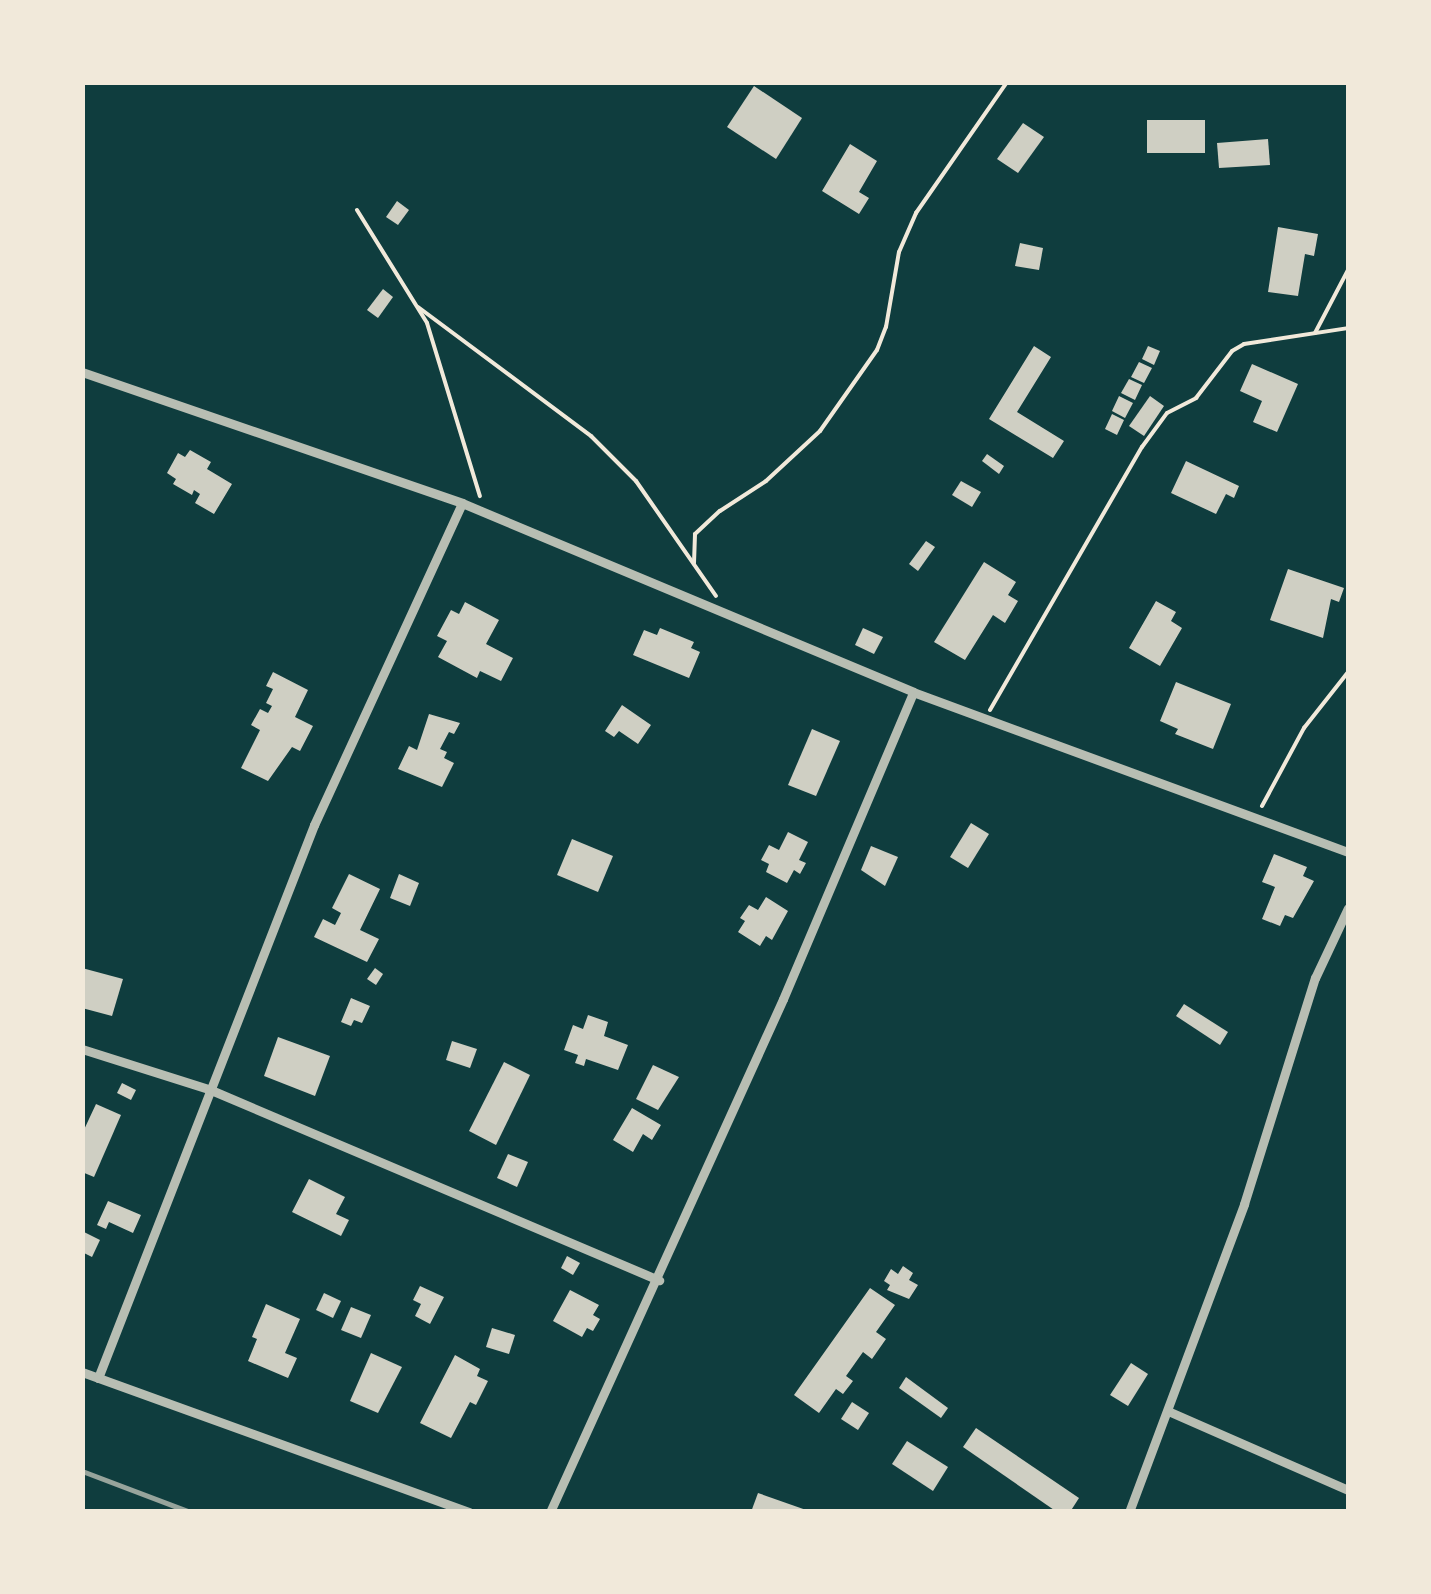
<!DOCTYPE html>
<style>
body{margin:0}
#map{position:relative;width:1431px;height:1594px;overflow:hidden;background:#0f3d3e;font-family:Figtree,sans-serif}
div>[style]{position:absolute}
.building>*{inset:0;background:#cfcfc3}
.path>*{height:4px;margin:-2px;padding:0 2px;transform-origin:2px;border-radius:2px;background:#f1e9da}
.minor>*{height:9px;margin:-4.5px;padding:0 4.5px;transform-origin:4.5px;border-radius:4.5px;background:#b8beb3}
.rail>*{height:5px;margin:-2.5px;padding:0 2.5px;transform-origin:2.5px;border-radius:2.5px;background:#97a49c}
span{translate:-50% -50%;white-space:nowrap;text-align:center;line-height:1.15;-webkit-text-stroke:8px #f1e9da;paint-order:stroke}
.frame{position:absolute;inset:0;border:85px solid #f1e9da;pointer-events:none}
</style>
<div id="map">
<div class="building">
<div style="clip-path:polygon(754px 86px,802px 118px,776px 159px,727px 127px)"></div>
<div style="clip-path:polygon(1147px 120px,1205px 120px,1205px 153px,1147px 153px)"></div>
<div style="clip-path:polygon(1023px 123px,1044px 137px,1018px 173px,997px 159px)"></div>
<div style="clip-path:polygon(1268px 139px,1270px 165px,1219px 168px,1217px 143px)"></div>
<div style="clip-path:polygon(850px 144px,877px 161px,859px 192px,869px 198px,859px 214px,822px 191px)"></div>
<div style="clip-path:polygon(397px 201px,409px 210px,398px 225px,386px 217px)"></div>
<div style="clip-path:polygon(1278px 227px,1318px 234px,1314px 256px,1305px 254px,1298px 296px,1268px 292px)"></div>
<div style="clip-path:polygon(1020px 243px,1043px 248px,1039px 270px,1015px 266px)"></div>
<div style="clip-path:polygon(383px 289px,393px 297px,378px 318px,367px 310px)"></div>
<div style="clip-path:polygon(1034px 346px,1051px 357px,1017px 412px,1064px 441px,1053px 458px,989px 419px)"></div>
<div style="clip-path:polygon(1148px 346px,1160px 351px,1154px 365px,1142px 359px)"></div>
<div style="clip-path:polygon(1139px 362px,1152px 368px,1144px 383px,1131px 377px)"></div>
<div style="clip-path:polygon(1252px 364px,1298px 384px,1277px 432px,1253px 422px,1262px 401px,1240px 391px)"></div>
<div style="clip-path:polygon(1129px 379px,1142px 385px,1135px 400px,1121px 393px)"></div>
<div style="clip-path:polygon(1119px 396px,1133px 403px,1125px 418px,1112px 411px)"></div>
<div style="clip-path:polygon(1150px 396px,1164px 406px,1144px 436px,1129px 426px)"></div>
<div style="clip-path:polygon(1112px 414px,1124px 420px,1117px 435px,1105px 429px)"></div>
<div style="clip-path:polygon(190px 450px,211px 462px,207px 469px,232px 484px,214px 514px,195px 503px,200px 494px,194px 490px,192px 495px,173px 484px,176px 479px,167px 473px,178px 453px,185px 457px)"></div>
<div style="clip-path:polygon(987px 454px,1004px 466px,999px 474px,982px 461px)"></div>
<div style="clip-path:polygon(1186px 461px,1239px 486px,1234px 498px,1226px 494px,1216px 514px,1171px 493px)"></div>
<div style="clip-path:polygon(961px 481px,981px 492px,972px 507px,952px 495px)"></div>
<div style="clip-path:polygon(926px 541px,935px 547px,918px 571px,909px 564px)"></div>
<div style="clip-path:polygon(984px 562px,1016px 582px,1008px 595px,1018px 601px,1005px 623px,993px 615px,965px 660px,934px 642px)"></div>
<div style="clip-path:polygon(1288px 569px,1344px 588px,1339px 602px,1331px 599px,1323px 638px,1270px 620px)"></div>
<div style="clip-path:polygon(1156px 601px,1176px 612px,1171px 621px,1182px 628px,1160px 666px,1129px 648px)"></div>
<div style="clip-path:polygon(465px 602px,499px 620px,486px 644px,513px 658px,501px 681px,480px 671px,477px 678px,438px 657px,447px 641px,437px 636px,451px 610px,459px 614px)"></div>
<div style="clip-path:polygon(660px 628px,694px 642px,691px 648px,700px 652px,689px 678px,633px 655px,644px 630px,657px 635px)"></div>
<div style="clip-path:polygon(863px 628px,883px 637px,874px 654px,855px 645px)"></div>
<div style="clip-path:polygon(273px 672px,308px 690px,295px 717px,313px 726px,300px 751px,292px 747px,268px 781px,241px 768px,260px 730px,251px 725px,260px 709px,268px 713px,272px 706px,266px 703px,273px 689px,266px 686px)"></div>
<div style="clip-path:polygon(1176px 682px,1231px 704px,1213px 749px,1175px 734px,1178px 729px,1160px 721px)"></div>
<div style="clip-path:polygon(622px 705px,651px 725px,638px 744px,619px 731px,614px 737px,605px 731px)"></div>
<div style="clip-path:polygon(429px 714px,460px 723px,454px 734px,449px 732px,440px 749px,447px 752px,444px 758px,454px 763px,442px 787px,398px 769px,409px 746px,417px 750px)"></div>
<div style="clip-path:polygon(812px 729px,840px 741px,816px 796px,788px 785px)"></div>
<div style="clip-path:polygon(971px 823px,989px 834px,968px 868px,950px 857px)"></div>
<div style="clip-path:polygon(788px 832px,808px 842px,799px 860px,806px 863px,800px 874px,794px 870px,787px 883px,766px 872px,769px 864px,761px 860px,769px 845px,779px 850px)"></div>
<div style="clip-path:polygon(572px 839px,613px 856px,598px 892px,557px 875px)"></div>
<div style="clip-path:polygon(871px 846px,898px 857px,885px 886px,861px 870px)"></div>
<div style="clip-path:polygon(1274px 854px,1307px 867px,1303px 876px,1314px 881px,1293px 918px,1285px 915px,1280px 926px,1262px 919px,1275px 887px,1262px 882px)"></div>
<div style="clip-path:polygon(349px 874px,380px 889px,360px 930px,379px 939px,367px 962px,314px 937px,323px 919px,335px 925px,341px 913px,332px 908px)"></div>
<div style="clip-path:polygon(399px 874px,419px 883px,410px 906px,390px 898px)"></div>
<div style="clip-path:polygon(766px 897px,788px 911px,772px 940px,766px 936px,760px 946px,738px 932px,745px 921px,740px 918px,749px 905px,758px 910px)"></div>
<div style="clip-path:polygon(82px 968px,123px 979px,112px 1016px,82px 1008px)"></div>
<div style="clip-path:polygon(375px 968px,383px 974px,376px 985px,367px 979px)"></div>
<div style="clip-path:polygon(351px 998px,370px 1006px,362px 1023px,354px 1020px,351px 1026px,341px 1022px)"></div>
<div style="clip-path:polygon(1184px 1004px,1228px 1032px,1220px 1045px,1176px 1016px)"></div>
<div style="clip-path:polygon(588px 1015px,608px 1022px,604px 1036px,628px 1045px,618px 1070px,586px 1059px,584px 1066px,575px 1063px,578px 1055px,564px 1050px,573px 1025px,583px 1029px)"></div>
<div style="clip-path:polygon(278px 1037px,330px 1056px,315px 1096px,264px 1076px)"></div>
<div style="clip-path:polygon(452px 1041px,477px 1049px,470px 1068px,446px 1060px)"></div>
<div style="clip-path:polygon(504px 1062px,530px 1075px,496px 1145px,469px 1131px)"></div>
<div style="clip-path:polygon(653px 1065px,679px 1077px,658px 1110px,636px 1099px)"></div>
<div style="clip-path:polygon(122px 1083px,136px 1090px,131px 1100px,117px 1093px)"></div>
<div style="clip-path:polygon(96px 1104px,121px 1115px,94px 1177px,82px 1172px,82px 1134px)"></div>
<div style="clip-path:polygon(632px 1108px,661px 1125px,652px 1140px,643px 1134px,633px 1152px,613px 1140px)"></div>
<div style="clip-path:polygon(508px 1154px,528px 1162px,517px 1187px,497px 1178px)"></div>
<div style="clip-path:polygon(309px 1179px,345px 1197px,336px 1214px,349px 1220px,341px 1236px,292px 1212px)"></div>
<div style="clip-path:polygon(108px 1201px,141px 1215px,133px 1233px,109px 1222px,106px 1229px,97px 1225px)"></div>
<div style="clip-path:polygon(82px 1231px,100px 1240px,92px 1257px,82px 1252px)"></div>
<div style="clip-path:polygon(567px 1256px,580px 1263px,573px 1275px,561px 1268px)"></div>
<div style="clip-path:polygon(903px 1266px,913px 1273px,909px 1280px,918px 1285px,909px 1299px,887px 1290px,890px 1285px,884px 1281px,891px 1269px,898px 1274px)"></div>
<div style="clip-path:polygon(420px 1286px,444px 1297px,430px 1324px,415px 1316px,421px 1304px,413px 1300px)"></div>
<div style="clip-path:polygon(870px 1288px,895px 1305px,876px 1332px,886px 1339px,872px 1359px,863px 1352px,846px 1376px,853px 1381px,843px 1394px,836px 1389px,819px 1413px,794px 1395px)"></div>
<div style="clip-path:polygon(570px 1290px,599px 1305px,593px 1315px,600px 1319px,593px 1331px,587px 1328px,582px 1337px,553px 1321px)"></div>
<div style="clip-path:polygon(324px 1293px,341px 1301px,333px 1318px,316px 1310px)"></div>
<div style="clip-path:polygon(266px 1304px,300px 1319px,285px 1353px,297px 1358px,288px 1378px,248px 1361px,257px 1339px,252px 1337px)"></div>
<div style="clip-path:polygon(351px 1307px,371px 1315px,361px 1338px,341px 1330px)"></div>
<div style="clip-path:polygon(492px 1328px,515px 1335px,509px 1354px,486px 1347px)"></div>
<div style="clip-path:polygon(371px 1353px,402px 1367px,378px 1413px,350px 1401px)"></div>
<div style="clip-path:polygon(455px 1355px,480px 1369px,477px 1376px,488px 1381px,476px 1405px,470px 1402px,451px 1438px,420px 1423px)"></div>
<div style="clip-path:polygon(1131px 1363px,1148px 1374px,1128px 1406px,1110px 1395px)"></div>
<div style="clip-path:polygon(906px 1377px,948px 1408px,941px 1418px,899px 1388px)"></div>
<div style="clip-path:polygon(852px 1402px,869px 1413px,858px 1430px,841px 1419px)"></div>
<div style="clip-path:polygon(976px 1428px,1079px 1498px,1070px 1512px,1057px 1512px,963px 1447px)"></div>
<div style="clip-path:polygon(907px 1441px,948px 1467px,933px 1491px,892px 1464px)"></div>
<div style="clip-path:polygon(758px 1493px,809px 1511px,809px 1512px,751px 1512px)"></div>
</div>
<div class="path">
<div style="left:357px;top:210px;width:133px;rotate:58.2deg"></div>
<div style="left:427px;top:323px;width:181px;rotate:73deg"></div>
<div style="left:418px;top:307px;width:216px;rotate:36.7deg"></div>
<div style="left:591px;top:436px;width:64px;rotate:45deg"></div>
<div style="left:636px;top:481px;width:140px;rotate:55.2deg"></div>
<div style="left:1315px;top:333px;width:71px;rotate:-62.4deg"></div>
<div style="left:694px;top:563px;width:29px;rotate:-88deg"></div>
<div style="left:695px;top:534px;width:34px;rotate:-43deg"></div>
<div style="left:720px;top:511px;width:55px;rotate:-33.1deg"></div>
<div style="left:766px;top:481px;width:74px;rotate:-42.8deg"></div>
<div style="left:820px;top:431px;width:99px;rotate:-54.9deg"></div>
<div style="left:877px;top:350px;width:25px;rotate:-69deg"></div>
<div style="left:886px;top:327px;width:76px;rotate:-80.2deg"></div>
<div style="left:899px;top:252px;width:43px;rotate:-66.4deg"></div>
<div style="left:916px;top:213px;width:160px;rotate:-55.2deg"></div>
<div style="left:990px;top:710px;width:304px;rotate:-60deg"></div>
<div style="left:1142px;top:447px;width:42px;rotate:-53.7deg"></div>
<div style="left:1167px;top:413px;width:33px;rotate:-27deg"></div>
<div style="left:1196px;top:398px;width:59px;rotate:-52.5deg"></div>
<div style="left:1232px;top:351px;width:14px;rotate:-30deg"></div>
<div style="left:1244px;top:344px;width:105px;rotate:-8.7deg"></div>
<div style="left:1262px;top:806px;width:89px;rotate:-61.7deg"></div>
<div style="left:1304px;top:728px;width:71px;rotate:-51.8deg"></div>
</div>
<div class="minor">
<div style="left:82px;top:372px;width:402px;rotate:19deg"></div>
<div style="left:82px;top:1049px;width:135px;rotate:17.6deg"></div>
<div style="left:211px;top:1090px;width:487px;rotate:23deg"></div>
<div style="left:82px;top:1372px;width:412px;rotate:19.9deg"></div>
<div style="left:98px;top:1378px;width:594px;rotate:-68.66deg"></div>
<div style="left:314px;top:825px;width:354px;rotate:-65.3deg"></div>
<div style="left:462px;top:503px;width:489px;rotate:22.7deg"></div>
<div style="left:913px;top:692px;width:463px;rotate:20.2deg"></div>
<div style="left:1168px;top:1411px;width:197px;rotate:23.7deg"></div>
<div style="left:550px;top:1512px;width:563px;rotate:-65.57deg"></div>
<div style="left:783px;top:999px;width:333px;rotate:-67deg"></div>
<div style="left:1129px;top:1512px;width:329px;rotate:-69.5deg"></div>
<div style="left:1244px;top:1204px;width:237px;rotate:-72.6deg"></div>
<div style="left:1315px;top:978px;width:77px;rotate:-64.8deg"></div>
</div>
<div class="rail">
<div style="left:82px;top:1471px;width:116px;rotate:20.8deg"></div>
</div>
<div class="frame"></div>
</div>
